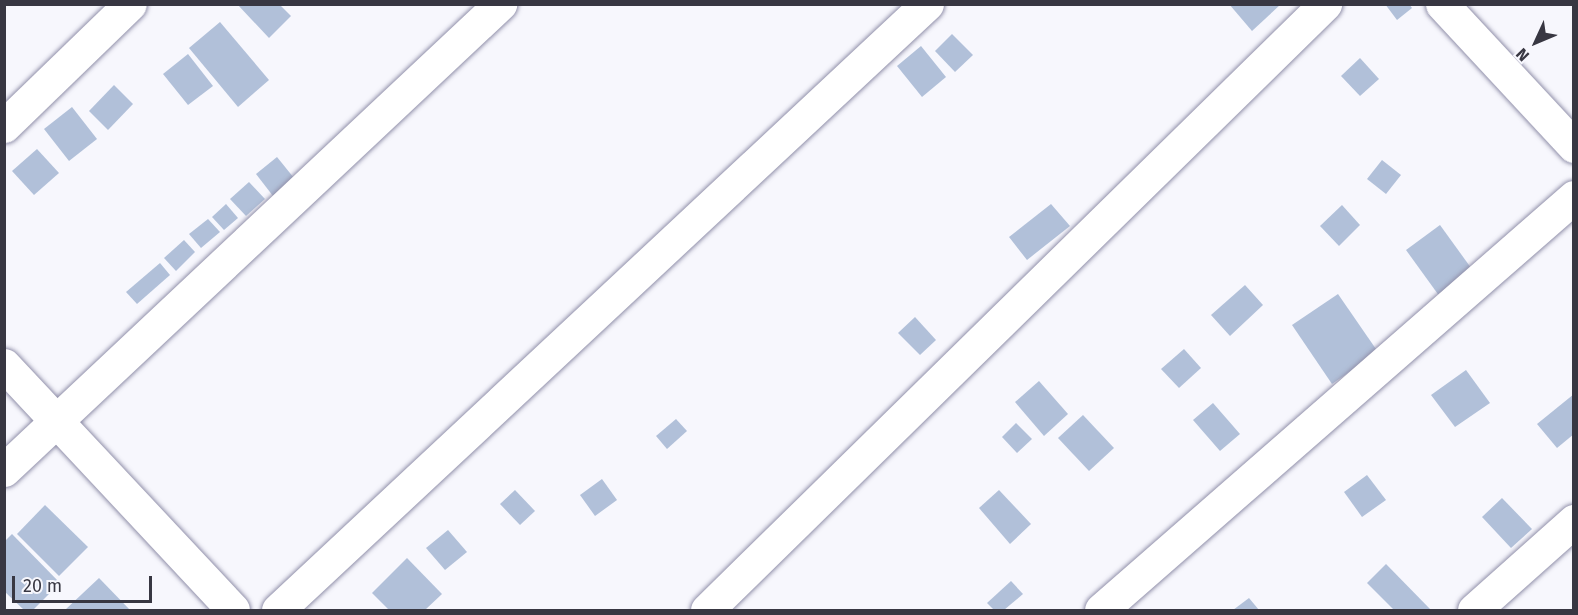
<!DOCTYPE html>
<style>
body{margin:0}
#map{position:relative;width:1578px;height:615px;overflow:hidden;background:#f7f7fd;font-family:"Fira Sans",sans-serif}
div>[style]{position:absolute}
.building>*{inset:0;background:#b1c0d9}
.roads{filter:drop-shadow(0 0 2px #9190aa) drop-shadow(0 0 2px #9190aa)}
.minor>*{height:33px;margin:-16.5px;padding:0 16.5px;transform-origin:16.5px;border-radius:16.5px;background:#fff}
span{translate:-50% -50%;white-space:nowrap;text-align:center;line-height:1.15;-webkit-text-stroke:6px #f7f7fd;paint-order:stroke}
.frame{position:absolute;inset:0;border:6px solid #383742;pointer-events:none}
.north{position:absolute;left:1506px;top:12px;width:60px;height:60px;-webkit-text-stroke:4px #f7f7fd;paint-order:stroke;rotate:226deg;font-size:16px;font-weight:700;line-height:24px;text-align:center;color:#383742}
.north::after{content:'';display:block;margin:auto;width:21px;height:27px;background:#383742;clip-path:polygon(50% 0,100% 100%,50% 72%,0 100%)}
.scale{position:absolute;left:12px;top:576px;width:140px;height:27px;box-sizing:border-box;border:3px solid #383742;border-top:0;padding-left:8px;font-size:18px;line-height:21px;white-space:nowrap;color:#383742;-webkit-text-stroke:4px #f7f7fd;paint-order:stroke}
</style>
<div id="map">
<div class="building">
<div style="clip-path:polygon(237px 4px,279px 4px,291px 16px,269px 38px)"></div>
<div style="clip-path:polygon(1229px 4px,1281px 4px,1252px 31px)"></div>
<div style="clip-path:polygon(1385px 4px,1409px 4px,1412px 8px,1397px 20px)"></div>
<div style="clip-path:polygon(220px 22px,269px 80px,238px 107px,189px 48px)"></div>
<div style="clip-path:polygon(952px 34px,973px 55px,955px 72px,935px 51px)"></div>
<div style="clip-path:polygon(921px 46px,946px 77px,922px 97px,897px 66px)"></div>
<div style="clip-path:polygon(188px 54px,213px 86px,188px 105px,163px 74px)"></div>
<div style="clip-path:polygon(1360px 58px,1379px 79px,1360px 96px,1341px 76px)"></div>
<div style="clip-path:polygon(114px 85px,133px 104px,108px 130px,89px 111px)"></div>
<div style="clip-path:polygon(72px 107px,97px 139px,69px 161px,44px 129px)"></div>
<div style="clip-path:polygon(37px 149px,59px 173px,34px 195px,12px 171px)"></div>
<div style="clip-path:polygon(277px 157px,294px 178px,273px 196px,256px 174px)"></div>
<div style="clip-path:polygon(1382px 160px,1401px 175px,1386px 194px,1367px 179px)"></div>
<div style="clip-path:polygon(249px 182px,265px 199px,246px 216px,230px 199px)"></div>
<div style="clip-path:polygon(226px 204px,238px 218px,224px 230px,212px 217px)"></div>
<div style="clip-path:polygon(1051px 204px,1070px 226px,1027px 260px,1009px 237px)"></div>
<div style="clip-path:polygon(1342px 205px,1360px 225px,1339px 246px,1320px 226px)"></div>
<div style="clip-path:polygon(208px 219px,220px 232px,201px 248px,189px 234px)"></div>
<div style="clip-path:polygon(1440px 225px,1474px 272px,1440px 297px,1406px 250px)"></div>
<div style="clip-path:polygon(184px 240px,195px 252px,176px 271px,164px 258px)"></div>
<div style="clip-path:polygon(160px 263px,170px 275px,137px 304px,126px 292px)"></div>
<div style="clip-path:polygon(1245px 285px,1263px 305px,1230px 336px,1211px 315px)"></div>
<div style="clip-path:polygon(1338px 294px,1378px 352px,1332px 384px,1292px 325px)"></div>
<div style="clip-path:polygon(915px 317px,936px 340px,920px 355px,898px 333px)"></div>
<div style="clip-path:polygon(1184px 349px,1201px 368px,1179px 388px,1161px 369px)"></div>
<div style="clip-path:polygon(1466px 370px,1490px 403px,1455px 427px,1431px 395px)"></div>
<div style="clip-path:polygon(1039px 381px,1068px 414px,1044px 436px,1015px 402px)"></div>
<div style="clip-path:polygon(1574px 394px,1574px 434px,1557px 448px,1537px 424px)"></div>
<div style="clip-path:polygon(1213px 403px,1240px 434px,1220px 451px,1193px 420px)"></div>
<div style="clip-path:polygon(1083px 415px,1114px 448px,1089px 471px,1058px 438px)"></div>
<div style="clip-path:polygon(676px 419px,687px 431px,667px 449px,656px 436px)"></div>
<div style="clip-path:polygon(1016px 423px,1032px 439px,1017px 453px,1002px 437px)"></div>
<div style="clip-path:polygon(1367px 475px,1386px 500px,1362px 517px,1344px 492px)"></div>
<div style="clip-path:polygon(602px 479px,617px 500px,595px 516px,580px 495px)"></div>
<div style="clip-path:polygon(515px 490px,535px 511px,520px 525px,500px 504px)"></div>
<div style="clip-path:polygon(999px 490px,1031px 524px,1010px 544px,979px 508px)"></div>
<div style="clip-path:polygon(1502px 498px,1532px 529px,1511px 548px,1482px 517px)"></div>
<div style="clip-path:polygon(45px 505px,88px 547px,59px 576px,17px 534px)"></div>
<div style="clip-path:polygon(448px 530px,467px 552px,445px 570px,426px 548px)"></div>
<div style="clip-path:polygon(12px 534px,60px 583px,33px 610px,24px 610px,4px 591px,4px 542px)"></div>
<div style="clip-path:polygon(407px 558px,442px 594px,425px 610px,389px 610px,372px 593px)"></div>
<div style="clip-path:polygon(1386px 564px,1431px 610px,1394px 610px,1367px 583px)"></div>
<div style="clip-path:polygon(99px 578px,130px 610px,65px 610px)"></div>
<div style="clip-path:polygon(1011px 581px,1023px 594px,1004px 610px,994px 610px,987px 603px)"></div>
<div style="clip-path:polygon(1249px 598px,1259px 610px,1233px 610px)"></div>
</div>
<div class="roads">
<div class="minor">
<div style="left:1442px;top:4px;width:194px;rotate:47.1deg"></div>
<div style="left:4px;top:126px;width:175px;rotate:-44.1deg"></div>
<div style="left:4px;top:365px;width:335px;rotate:46.9deg"></div>
<div style="left:4px;top:470px;width:681px;rotate:-43.21deg"></div>
<div style="left:278px;top:610px;width:888px;rotate:-43.04deg"></div>
<div style="left:707px;top:610px;width:866px;rotate:-44.44deg"></div>
<div style="left:1101px;top:610px;width:628px;rotate:-41.13deg"></div>
<div style="left:1474px;top:610px;width:134px;rotate:-41.7deg"></div>
</div>
</div>
<div class="frame"></div>
<div class="north">N</div>
<div class="scale">20 m</div>
</div>
